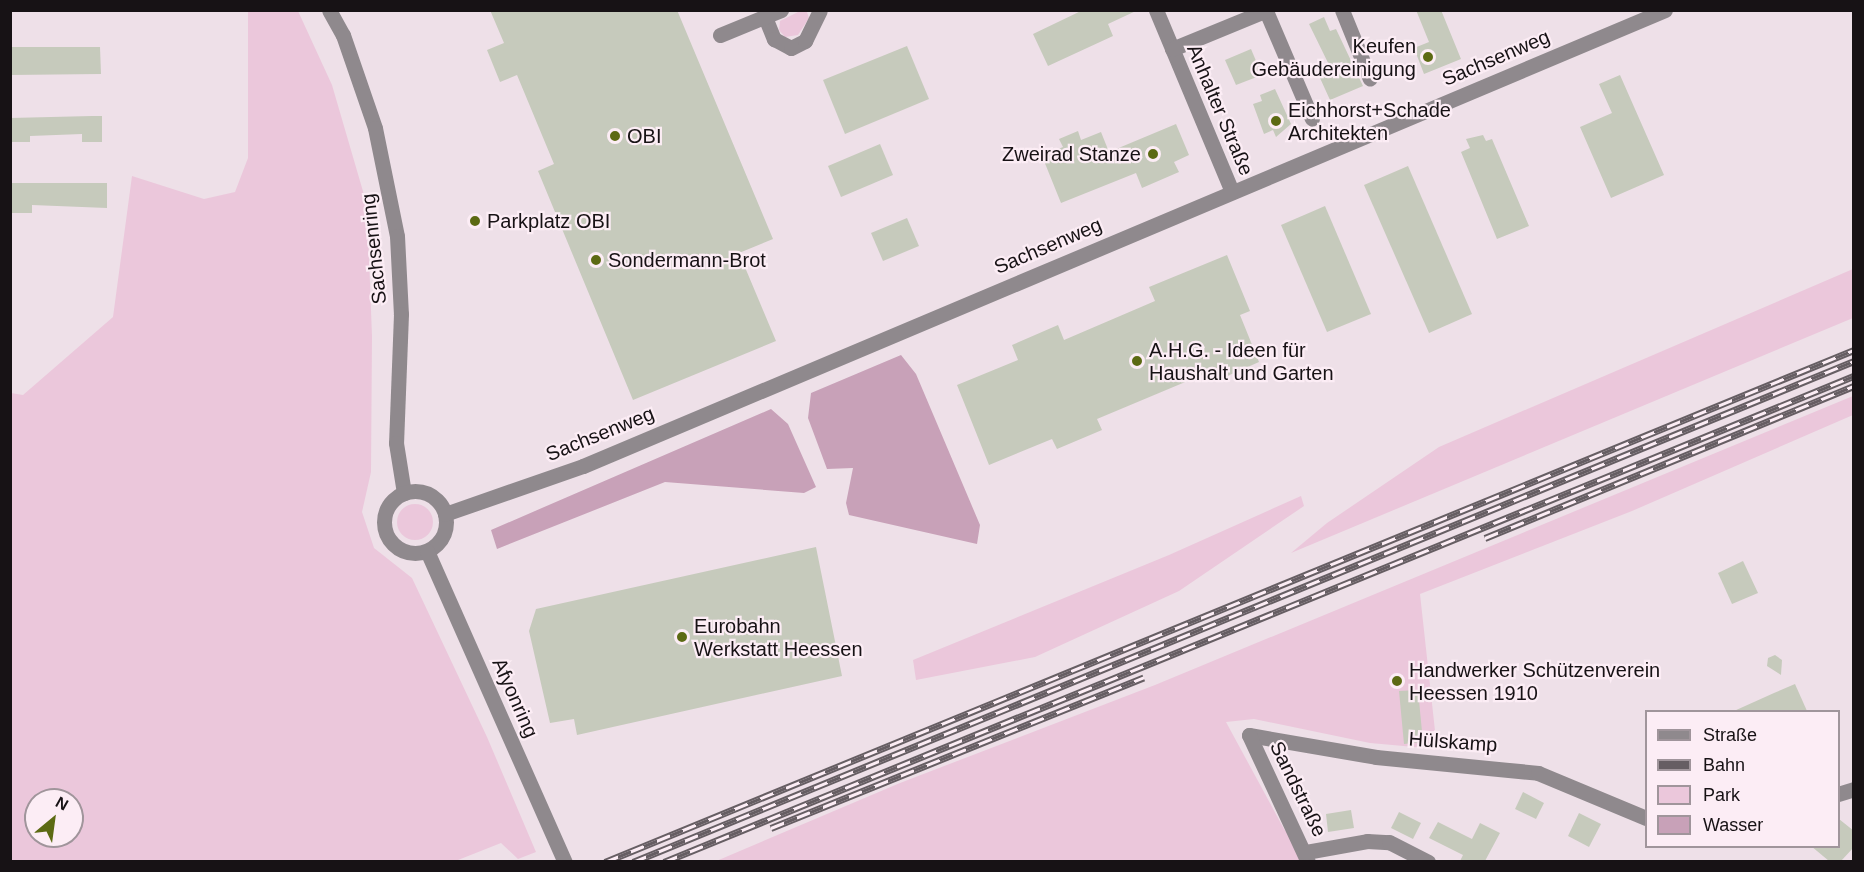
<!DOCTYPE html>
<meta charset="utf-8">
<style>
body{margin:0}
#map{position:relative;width:1864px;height:872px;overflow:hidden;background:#eee0e8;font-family:Arial,sans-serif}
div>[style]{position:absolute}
.green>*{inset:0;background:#ebc7db}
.round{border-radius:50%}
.water>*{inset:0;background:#c8a1b8}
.building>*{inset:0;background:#c6cabc}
.minor>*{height:15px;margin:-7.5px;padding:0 7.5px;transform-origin:7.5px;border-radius:7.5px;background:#8f898d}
.minor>.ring{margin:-7.5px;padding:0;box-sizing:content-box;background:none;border:15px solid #8f898d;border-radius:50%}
.rail>*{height:7px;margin-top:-3.5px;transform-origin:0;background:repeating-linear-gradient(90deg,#fcedf5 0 14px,#665e63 0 28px);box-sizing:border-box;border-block:2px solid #665e63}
.dots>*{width:16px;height:16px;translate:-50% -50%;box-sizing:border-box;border:3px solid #fcedf5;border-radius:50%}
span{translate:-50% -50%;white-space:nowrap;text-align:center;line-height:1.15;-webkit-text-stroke:4.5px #fcedf5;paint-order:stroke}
.poi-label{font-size:20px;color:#171215}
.right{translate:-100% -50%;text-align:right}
.left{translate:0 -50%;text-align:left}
.street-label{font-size:20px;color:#171215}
.frame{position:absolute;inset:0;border:12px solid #171215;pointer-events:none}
.legend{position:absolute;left:1645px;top:710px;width:195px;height:138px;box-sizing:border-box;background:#fcedf5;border:2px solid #a0959b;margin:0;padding:8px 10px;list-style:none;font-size:18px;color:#171215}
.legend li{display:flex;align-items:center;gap:12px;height:30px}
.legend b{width:30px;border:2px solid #a0959b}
.north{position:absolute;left:24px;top:788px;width:60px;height:60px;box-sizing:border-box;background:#fcedf5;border:2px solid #a0959b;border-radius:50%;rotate:29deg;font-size:16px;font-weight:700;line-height:24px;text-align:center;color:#171215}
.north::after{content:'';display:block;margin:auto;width:21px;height:27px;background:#5c6a13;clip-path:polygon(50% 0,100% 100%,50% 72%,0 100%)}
</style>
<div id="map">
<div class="green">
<div style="clip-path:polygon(evenodd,248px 11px,298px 11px,332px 85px,367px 205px,372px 336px,371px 472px,362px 512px,374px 548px,412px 578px,487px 737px,536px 852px,518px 859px,501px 843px,453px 862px,11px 861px,11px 393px,23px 395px,113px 317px,132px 176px,204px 199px,235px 192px,248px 158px,248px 11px,36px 800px,72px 800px,72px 836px,36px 836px,36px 800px)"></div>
<div style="clip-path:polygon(800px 11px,807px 12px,809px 18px,798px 35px,785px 37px,779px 30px,780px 21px)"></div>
<div style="clip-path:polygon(1853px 269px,1853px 318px,1291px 553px,1327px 523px,1439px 447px)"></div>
<div style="clip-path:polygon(1853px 396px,1853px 415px,1632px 511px,1420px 594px,1437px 749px,1370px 743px,1254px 719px,1226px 722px,1284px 829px,1296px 844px,1300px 861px,714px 862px,900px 783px,1155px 685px)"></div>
<div style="clip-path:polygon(1301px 496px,1304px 506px,1179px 591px,1035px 657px,916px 680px,913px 660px,1169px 555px)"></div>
<div class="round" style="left:397px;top:504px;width:36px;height:36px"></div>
</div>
<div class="water">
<div style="clip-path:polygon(901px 355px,916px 374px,980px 525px,977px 544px,849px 515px,846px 503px,853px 468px,827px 469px,808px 418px,811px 393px)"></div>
<div style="clip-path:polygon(771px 409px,788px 424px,816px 487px,804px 493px,665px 482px,497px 549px,491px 530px)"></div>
</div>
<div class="building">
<div style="clip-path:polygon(490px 10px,677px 10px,773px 239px,739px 253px,776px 341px,633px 400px,538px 171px,554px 164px,517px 75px,500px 82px,487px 50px,504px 43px)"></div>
<div style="clip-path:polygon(1083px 10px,1138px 10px,1108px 24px,1113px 36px,1048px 66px,1033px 34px)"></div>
<div style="clip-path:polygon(1416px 10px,1441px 10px,1461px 59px,1424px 74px,1414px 48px,1429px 42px)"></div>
<div style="clip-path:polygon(1324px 17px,1330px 31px,1336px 29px,1363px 86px,1330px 100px,1320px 78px,1333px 73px,1309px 24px)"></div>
<div style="clip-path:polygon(907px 46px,929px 99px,845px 134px,823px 80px)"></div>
<div style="clip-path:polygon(10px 47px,100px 47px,101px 74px,10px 75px)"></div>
<div style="clip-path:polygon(1251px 49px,1262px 75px,1236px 85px,1225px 60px)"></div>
<div style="clip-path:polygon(1620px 75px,1664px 175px,1611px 198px,1580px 127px,1612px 113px,1599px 84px)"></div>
<div style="clip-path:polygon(1275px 89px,1291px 124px,1276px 137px,1273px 130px,1264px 134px,1253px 104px,1262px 101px,1260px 95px)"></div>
<div style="clip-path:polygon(92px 116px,102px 116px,102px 142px,82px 142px,82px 134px,30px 136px,30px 142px,10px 142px,10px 118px)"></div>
<div style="clip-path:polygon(1176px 124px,1189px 155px,1174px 162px,1179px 172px,1142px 188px,1136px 173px,1061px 203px,1042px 156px,1063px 147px,1059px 139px,1078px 131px,1081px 140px,1101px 132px,1109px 152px)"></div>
<div style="clip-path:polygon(1483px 135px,1486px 141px,1492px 139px,1529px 226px,1497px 239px,1461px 152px,1470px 148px,1466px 139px)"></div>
<div style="clip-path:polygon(880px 144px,893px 175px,841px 197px,828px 166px)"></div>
<div style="clip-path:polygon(1408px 166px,1472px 314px,1429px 333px,1364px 185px)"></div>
<div style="clip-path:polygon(10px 183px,107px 183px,107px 208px,32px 205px,32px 213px,10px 213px)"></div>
<div style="clip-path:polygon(1325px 206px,1371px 314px,1327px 332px,1281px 225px)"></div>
<div style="clip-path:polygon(907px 218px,919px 246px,883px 261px,871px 233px)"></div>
<div style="clip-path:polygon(1227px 255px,1250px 311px,1240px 315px,1259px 362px,1225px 377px,1221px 367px,1097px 419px,1102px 430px,1057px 449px,1052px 439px,989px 465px,957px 385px,1018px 360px,1012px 345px,1058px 325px,1064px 340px,1155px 301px,1149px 287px)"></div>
<div style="clip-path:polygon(816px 547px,842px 676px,577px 735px,574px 719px,550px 723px,529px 631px,536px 609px)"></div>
<div style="clip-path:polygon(1743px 561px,1758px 593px,1732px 604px,1718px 573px)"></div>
<div style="clip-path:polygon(1775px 655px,1782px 660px,1781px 675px,1767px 666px,1768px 658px)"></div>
<div style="clip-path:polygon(1795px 684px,1807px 711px,1734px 711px,1774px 693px)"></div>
<div style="clip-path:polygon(1418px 690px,1423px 742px,1404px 744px,1399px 691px)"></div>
<div style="clip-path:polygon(1523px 792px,1544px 803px,1536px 819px,1515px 809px)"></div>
<div style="clip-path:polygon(1351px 810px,1354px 828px,1328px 832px,1326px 814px)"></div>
<div style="clip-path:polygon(1399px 812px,1421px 823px,1413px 839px,1391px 828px)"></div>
<div style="clip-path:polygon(1579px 813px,1601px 824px,1589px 847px,1568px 836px)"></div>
<div style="clip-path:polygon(1839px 819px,1854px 831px,1854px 847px,1841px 861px,1829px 861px,1811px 846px,1839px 846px)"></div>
<div style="clip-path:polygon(1438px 822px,1472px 839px,1480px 823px,1500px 833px,1485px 861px,1460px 861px,1463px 855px,1429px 838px)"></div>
</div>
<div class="minor">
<div style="left:329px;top:10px;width:29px;rotate:61deg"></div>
<div style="left:343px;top:35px;width:98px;rotate:71deg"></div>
<div style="left:375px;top:128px;width:110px;rotate:78.5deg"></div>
<div style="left:397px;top:236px;width:78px;rotate:87.1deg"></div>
<div style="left:401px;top:314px;width:129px;rotate:92.2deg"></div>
<div style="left:396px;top:443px;width:51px;rotate:80.9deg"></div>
<div style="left:1156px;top:10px;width:197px;rotate:67.3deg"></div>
<div style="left:1342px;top:10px;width:74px;rotate:67.9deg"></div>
<div style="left:1266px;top:11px;width:117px;rotate:66.9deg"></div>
<div style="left:765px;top:17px;width:24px;rotate:68deg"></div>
<div style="left:774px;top:39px;width:19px;rotate:28deg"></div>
<div style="left:791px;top:48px;width:16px;rotate:-27deg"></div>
<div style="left:805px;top:41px;width:34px;rotate:-64deg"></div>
<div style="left:720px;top:35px;width:66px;rotate:-22.3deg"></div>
<div style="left:1172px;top:49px;width:103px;rotate:-22.3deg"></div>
<div class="ring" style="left:384px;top:491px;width:47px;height:47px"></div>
<div style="left:445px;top:514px;width:146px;rotate:-19.2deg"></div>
<div style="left:583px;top:466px;width:1174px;rotate:-22.85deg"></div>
<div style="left:427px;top:551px;width:340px;rotate:66.1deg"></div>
<div style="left:1249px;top:735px;width:129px;rotate:9.8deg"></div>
<div style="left:1376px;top:757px;width:163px;rotate:5.6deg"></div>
<div style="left:1538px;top:773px;width:117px;rotate:22.6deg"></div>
<div style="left:1249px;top:735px;width:140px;rotate:65.1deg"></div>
<div style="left:1838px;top:794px;width:17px;rotate:-17deg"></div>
<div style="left:1306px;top:852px;width:62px;rotate:-10.2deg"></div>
<div style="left:1367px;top:841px;width:22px;rotate:3deg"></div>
<div style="left:1389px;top:842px;width:44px;rotate:27.1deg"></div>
</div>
<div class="rail">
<div style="left:1485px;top:538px;width:399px;rotate:-22.4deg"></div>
<div style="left:771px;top:828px;width:402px;rotate:-22deg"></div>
<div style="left:605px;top:862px;width:1350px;rotate:-22.29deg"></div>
<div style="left:633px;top:862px;width:1320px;rotate:-22.31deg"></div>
<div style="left:664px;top:862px;width:1285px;rotate:-22.22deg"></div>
</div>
<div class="dots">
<div style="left:1428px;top:57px;background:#5c6a13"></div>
<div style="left:1276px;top:121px;background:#5c6a13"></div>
<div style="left:615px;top:136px;background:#5c6a13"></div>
<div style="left:1153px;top:154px;background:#5c6a13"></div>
<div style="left:475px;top:221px;background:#5c6a13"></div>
<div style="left:596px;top:260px;background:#5c6a13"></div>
<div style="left:1137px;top:361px;background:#5c6a13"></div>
<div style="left:682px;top:637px;background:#5c6a13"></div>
<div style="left:1397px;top:681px;background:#5c6a13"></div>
</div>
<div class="poi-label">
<span class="right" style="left:1416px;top:58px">Keufen<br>Gebäudereinigung</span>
<span class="left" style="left:1288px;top:122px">Eichhorst+Schade<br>Architekten</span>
<span class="left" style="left:627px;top:136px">OBI</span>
<span class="right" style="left:1141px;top:154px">Zweirad Stanze</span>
<span class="left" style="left:487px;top:221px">Parkplatz OBI</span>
<span class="left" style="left:608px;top:260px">Sondermann-Brot</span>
<span class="left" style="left:1149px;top:362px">A.H.G. - Ideen für<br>Haushalt und Garten</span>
<span class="left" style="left:694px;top:638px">Eurobahn<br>Werkstatt Heessen</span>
<span class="left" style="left:1409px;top:682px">Handwerker Schützenverein<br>Heessen 1910</span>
</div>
<div class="street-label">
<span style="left:1496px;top:58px;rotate:-23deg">Sachsenweg</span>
<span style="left:1220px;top:110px;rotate:67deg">Anhalter Straße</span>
<span style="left:1048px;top:246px;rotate:-23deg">Sachsenweg</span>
<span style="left:374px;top:249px;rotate:-96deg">Sachsenring</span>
<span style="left:600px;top:434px;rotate:-22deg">Sachsenweg</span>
<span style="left:515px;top:698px;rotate:66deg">Afyonring</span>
<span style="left:1453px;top:742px;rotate:4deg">Hülskamp</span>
<span style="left:1298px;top:789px;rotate:64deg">Sandstraße</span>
</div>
<div class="frame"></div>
<ul class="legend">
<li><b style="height:8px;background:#8f898d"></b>Straße</li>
<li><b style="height:8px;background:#665e63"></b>Bahn</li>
<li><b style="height:16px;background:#ebc7db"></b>Park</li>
<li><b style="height:16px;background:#c8a1b8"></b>Wasser</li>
</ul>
<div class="north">N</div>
</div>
